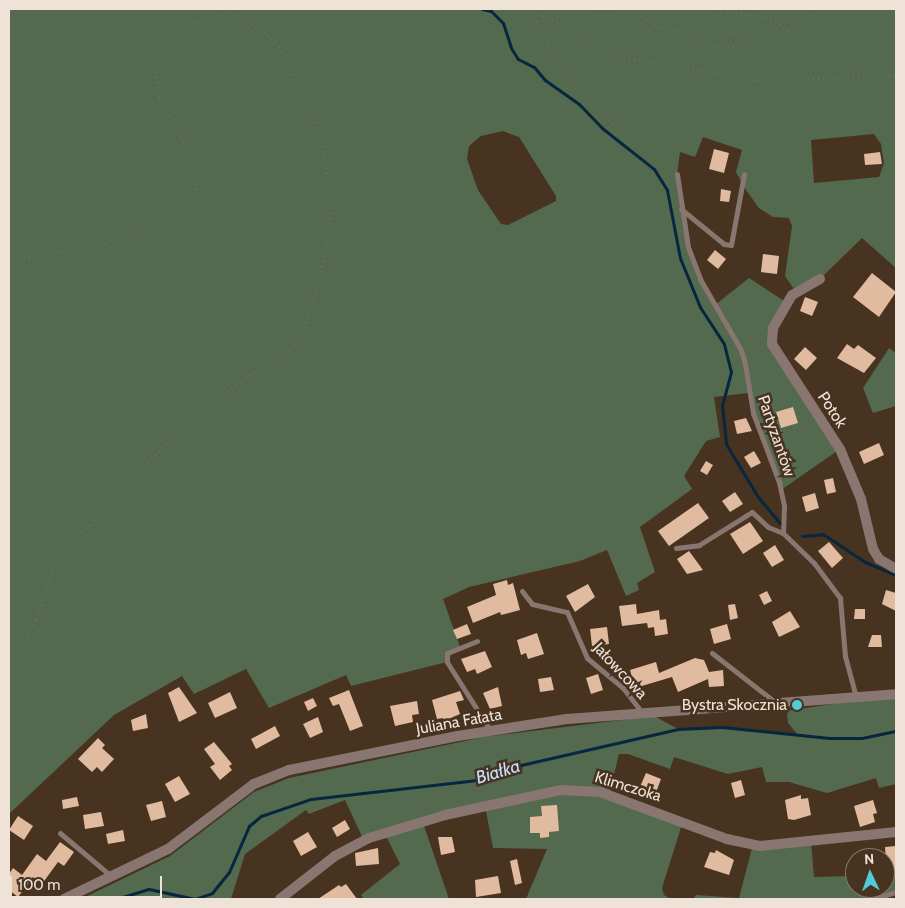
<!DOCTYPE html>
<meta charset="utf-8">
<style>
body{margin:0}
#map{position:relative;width:905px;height:908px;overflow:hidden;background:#473320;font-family:Cabin,sans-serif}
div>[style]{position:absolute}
.green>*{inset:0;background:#536a4e}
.stream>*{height:3px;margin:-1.5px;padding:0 1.5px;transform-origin:1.5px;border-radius:1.5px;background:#07263f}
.building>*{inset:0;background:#e1bb9f}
.path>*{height:2px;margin-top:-1px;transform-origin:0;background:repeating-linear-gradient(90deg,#796857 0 1px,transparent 0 5px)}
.service>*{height:5px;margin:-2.5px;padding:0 2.5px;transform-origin:2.5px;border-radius:2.5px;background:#8a7671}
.minor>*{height:10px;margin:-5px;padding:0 5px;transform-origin:5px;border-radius:5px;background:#8a7671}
.tertiary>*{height:10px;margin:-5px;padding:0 5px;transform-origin:5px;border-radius:5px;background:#8a7671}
.dots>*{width:14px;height:14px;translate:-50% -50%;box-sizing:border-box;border:2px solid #473320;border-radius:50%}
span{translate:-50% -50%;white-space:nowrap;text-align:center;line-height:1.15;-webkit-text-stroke:5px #473320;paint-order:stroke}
.street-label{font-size:16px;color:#efe2d7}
.poi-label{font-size:16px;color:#efe2d7}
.right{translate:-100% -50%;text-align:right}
.water-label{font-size:18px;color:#c1e1fe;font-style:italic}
.frame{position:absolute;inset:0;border:10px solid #efe2d7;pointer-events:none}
.north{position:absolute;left:845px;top:848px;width:50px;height:50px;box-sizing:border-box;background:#473320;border:1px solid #8a7969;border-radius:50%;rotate:357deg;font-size:14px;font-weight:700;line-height:20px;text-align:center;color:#efe2d7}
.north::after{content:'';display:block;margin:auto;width:18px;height:22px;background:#52cbd9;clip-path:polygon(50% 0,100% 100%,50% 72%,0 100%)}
.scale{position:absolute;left:10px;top:876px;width:152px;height:22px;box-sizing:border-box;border:2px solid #efe2d7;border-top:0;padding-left:6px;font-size:15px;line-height:18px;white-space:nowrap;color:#efe2d7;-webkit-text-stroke:4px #473320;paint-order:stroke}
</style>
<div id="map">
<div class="green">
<div style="clip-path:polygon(evenodd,9px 9px,896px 9px,896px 268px,862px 238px,820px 279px,796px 292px,785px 276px,792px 226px,789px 218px,773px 217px,759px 208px,746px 190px,736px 172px,742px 150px,703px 137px,695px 157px,680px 152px,677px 174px,688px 247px,700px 279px,715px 305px,749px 278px,787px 303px,771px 337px,840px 449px,781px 490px,748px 393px,714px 397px,720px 437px,706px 441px,684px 476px,692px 489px,640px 527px,655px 572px,637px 583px,639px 590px,626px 596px,607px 550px,580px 561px,469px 587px,443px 599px,460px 647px,447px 653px,447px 662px,351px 686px,346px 675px,269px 708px,246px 669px,194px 694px,182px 676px,114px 715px,9px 814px,9px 9px,503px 131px,519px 137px,556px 196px,556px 201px,508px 225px,501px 224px,478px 190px,467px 159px,469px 146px,481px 136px,503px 131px,9px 9px,874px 134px,881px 144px,884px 163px,879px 177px,814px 183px,811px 140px,874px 134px)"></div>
<div style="clip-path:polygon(889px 348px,896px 353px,896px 406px,873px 413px,863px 388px)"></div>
<div style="clip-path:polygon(896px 694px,896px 784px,879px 788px,876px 778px,827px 793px,789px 782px,766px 782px,762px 767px,728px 774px,674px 757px,670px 769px,628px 754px,619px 754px,609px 795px,683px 821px,662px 888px,664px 895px,671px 899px,526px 899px,547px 849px,493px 848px,485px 806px,423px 823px,449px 899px,364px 899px,361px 895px,400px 864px,385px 834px,364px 841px,345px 800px,309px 814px,306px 810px,245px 854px,231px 899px,81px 899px,170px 856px,254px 792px,289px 778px,484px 737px,654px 716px,678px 729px,722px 727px,799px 736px,788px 723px,787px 711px)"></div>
<div style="clip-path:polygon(811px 841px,814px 877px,855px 876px,855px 888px,885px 888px,885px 877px,896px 876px,896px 892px,873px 899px,693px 899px,696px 895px,739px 898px,753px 844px)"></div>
</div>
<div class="stream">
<div style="left:482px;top:9px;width:9px;rotate:13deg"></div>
<div style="left:491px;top:11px;width:17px;rotate:45deg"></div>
<div style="left:503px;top:23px;width:26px;rotate:72deg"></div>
<div style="left:511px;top:48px;width:13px;rotate:58deg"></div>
<div style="left:518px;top:59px;width:18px;rotate:27deg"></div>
<div style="left:534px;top:67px;width:17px;rotate:50deg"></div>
<div style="left:545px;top:80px;width:42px;rotate:35.2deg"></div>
<div style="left:579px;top:104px;width:33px;rotate:46deg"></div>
<div style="left:602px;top:128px;width:66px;rotate:38.3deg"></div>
<div style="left:654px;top:169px;width:25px;rotate:58deg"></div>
<div style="left:667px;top:190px;width:69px;rotate:79.2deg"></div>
<div style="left:680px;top:258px;width:53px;rotate:67.8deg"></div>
<div style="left:700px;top:307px;width:44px;rotate:57deg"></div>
<div style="left:724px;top:344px;width:29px;rotate:76deg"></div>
<div style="left:731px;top:372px;width:34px;rotate:105deg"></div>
<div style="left:722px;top:405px;width:39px;rotate:84deg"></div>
<div style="left:726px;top:444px;width:62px;rotate:58.9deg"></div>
<div style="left:758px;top:497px;width:35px;rotate:50deg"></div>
<div style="left:802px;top:536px;width:21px;rotate:-5deg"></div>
<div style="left:823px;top:534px;width:50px;rotate:33.7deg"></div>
<div style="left:865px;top:562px;width:34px;rotate:23deg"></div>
<div style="left:116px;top:899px;width:34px;rotate:-17deg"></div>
<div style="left:149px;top:889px;width:47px;rotate:12.3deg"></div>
<div style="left:195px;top:899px;width:18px;rotate:-19deg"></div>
<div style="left:212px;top:893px;width:27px;rotate:-51deg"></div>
<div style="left:229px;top:872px;width:50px;rotate:-66.5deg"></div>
<div style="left:249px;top:826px;width:16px;rotate:-40deg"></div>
<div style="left:261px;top:816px;width:53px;rotate:-18.8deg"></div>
<div style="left:311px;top:799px;width:176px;rotate:-6.5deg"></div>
<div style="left:486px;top:779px;width:38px;rotate:-22deg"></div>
<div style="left:521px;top:765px;width:161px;rotate:-12.9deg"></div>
<div style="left:678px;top:729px;width:44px;rotate:-2.6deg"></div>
<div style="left:722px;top:727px;width:108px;rotate:5.9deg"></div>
<div style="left:829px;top:738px;width:33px"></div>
<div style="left:862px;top:738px;width:35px;rotate:-12deg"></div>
</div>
<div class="building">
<div style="clip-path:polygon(714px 149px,729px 153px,724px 173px,709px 169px)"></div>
<div style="clip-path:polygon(880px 152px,882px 164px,865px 165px,864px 154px)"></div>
<div style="clip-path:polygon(721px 189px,731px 191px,729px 202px,720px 201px)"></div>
<div style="clip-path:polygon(715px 250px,726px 259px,718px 269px,707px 260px)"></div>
<div style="clip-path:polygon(763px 254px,779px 256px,777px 274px,761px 272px)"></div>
<div style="clip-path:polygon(872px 273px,896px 292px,879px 317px,853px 297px)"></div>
<div style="clip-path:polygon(805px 297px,818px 302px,812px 316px,800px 311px)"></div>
<div style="clip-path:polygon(847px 344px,854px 349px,858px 345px,876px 358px,864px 373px,837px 358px)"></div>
<div style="clip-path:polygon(805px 347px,817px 358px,806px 370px,794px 359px)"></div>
<div style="clip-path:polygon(793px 407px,798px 423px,781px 428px,776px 412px)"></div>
<div style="clip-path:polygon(746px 418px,752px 431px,737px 434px,734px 421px)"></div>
<div style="clip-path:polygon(879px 443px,884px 455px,864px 464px,859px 452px)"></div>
<div style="clip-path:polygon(754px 451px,761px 463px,751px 468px,744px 457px)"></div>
<div style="clip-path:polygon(706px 461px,713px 465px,707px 475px,700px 471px)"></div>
<div style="clip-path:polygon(833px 478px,836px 492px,827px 494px,824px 480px)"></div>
<div style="clip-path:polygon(735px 492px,743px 504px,730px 512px,722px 501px)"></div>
<div style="clip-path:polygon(815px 493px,819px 508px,806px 512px,802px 497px)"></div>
<div style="clip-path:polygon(698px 503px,709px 518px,669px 546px,658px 531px)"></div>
<div style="clip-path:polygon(750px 522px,763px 541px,743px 554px,730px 534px)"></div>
<div style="clip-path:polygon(829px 542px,843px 558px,832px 568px,818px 551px)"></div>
<div style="clip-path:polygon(775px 545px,784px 560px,772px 567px,763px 553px)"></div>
<div style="clip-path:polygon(689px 551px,703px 570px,687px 574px,677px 559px)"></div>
<div style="clip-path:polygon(507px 580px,508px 585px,513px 583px,520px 610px,501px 615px,500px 612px,473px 623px,467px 607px,496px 595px,493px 584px)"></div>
<div style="clip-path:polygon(588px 584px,595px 597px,575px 612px,566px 596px)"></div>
<div style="clip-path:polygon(886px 590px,896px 593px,896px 611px,882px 604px)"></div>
<div style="clip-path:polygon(767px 591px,772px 601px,764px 605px,759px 595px)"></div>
<div style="clip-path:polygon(636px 604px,637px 614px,659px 610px,660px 620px,666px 619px,668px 634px,655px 636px,654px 627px,648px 628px,647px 623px,622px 626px,619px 606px)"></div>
<div style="clip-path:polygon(735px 604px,738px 618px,730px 620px,728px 605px)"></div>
<div style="clip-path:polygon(855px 609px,865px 609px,865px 619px,854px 619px)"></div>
<div style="clip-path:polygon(790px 611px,800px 627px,779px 637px,772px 622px)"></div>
<div style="clip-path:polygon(467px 624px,471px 634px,457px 639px,453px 630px)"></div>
<div style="clip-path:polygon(727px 624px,731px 639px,714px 644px,710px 629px)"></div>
<div style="clip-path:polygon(607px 627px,609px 644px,592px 646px,590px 629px)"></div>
<div style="clip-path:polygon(537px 633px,544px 654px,528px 659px,526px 653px,521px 655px,517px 640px)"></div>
<div style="clip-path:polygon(872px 635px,881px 635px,882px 647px,868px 647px)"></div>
<div style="clip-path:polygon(485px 651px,492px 667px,477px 674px,475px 669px,467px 672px,461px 659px)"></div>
<div style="clip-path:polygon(695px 658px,704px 660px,709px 672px,723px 670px,724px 686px,709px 687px,708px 679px,678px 692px,672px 677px,635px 688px,630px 670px,656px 662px,659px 673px)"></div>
<div style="clip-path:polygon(598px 674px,603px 690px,591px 694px,586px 678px)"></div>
<div style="clip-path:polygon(551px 677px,554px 690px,540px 692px,538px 679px)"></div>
<div style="clip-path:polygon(179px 687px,197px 713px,179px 722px,168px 693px)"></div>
<div style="clip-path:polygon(498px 687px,502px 706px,490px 709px,483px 693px)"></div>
<div style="clip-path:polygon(349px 690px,363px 726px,350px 731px,339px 704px,333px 706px,329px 698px)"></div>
<div style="clip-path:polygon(460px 691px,464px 700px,456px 702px,460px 714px,444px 721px,443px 718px,437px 719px,432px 700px)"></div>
<div style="clip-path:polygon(230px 692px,237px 708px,215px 718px,208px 703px)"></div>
<div style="clip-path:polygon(313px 698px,317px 706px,308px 711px,304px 702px)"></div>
<div style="clip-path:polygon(417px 701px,419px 714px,412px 715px,413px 722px,395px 726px,390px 706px)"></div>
<div style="clip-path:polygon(146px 714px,148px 728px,133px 731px,131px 720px)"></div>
<div style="clip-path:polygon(318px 717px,323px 732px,310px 738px,303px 724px)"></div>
<div style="clip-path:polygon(275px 726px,280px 736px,256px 749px,251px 739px)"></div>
<div style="clip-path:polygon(98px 738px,105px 745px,102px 748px,114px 759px,102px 772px,97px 767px,92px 772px,78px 759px)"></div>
<div style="clip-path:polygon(214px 742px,232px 764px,229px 766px,232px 770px,220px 780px,210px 767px,215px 764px,204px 749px)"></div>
<div style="clip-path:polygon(646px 773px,661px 779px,655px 795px,639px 789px)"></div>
<div style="clip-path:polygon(179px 776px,190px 794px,175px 802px,165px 784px)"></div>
<div style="clip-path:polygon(741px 780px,745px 795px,735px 798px,731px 783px)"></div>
<div style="clip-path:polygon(801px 795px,801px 799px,808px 798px,811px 815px,794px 820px,788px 819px,785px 800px)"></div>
<div style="clip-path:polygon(77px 797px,79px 806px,63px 809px,62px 800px)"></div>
<div style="clip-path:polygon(873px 800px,877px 813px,873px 814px,875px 822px,860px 827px,854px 806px)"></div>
<div style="clip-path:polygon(162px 801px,166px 817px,151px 821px,146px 805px)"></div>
<div style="clip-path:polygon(557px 805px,559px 831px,549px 832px,549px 837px,540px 838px,540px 833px,530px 833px,530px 817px,542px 816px,541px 806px)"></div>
<div style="clip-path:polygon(101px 812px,104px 826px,85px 829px,83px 815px)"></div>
<div style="clip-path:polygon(18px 816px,33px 826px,24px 840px,9px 830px)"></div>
<div style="clip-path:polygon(345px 820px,350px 829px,337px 837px,332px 828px)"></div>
<div style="clip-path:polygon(123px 830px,125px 841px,108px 844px,106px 834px)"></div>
<div style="clip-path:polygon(308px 832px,317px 847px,301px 856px,293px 841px)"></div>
<div style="clip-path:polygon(438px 837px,452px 837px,455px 852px,441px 855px)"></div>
<div style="clip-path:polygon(60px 842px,74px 852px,64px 866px,58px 862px,42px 884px,33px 877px,18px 897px,9px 890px,9px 874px,13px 868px,22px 875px,37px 854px,46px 861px)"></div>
<div style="clip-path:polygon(896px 846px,896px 877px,887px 877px,885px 847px)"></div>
<div style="clip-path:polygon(378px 848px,379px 864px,356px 866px,355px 853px)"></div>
<div style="clip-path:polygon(716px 850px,734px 860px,729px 875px,704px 867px,710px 852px,715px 853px)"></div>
<div style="clip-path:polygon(517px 859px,522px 883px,515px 885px,510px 861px)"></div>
<div style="clip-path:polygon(498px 876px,501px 893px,476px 897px,475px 880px)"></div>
<div style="clip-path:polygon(346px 884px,357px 899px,318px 899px,339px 885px,341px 887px)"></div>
</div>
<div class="path">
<div style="left:530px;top:9px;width:31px;rotate:29deg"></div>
<div style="left:557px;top:24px;width:25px;rotate:42deg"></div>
<div style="left:576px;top:41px;width:51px;rotate:19.5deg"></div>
<div style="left:624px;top:58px;width:136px;rotate:9.7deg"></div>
<div style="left:758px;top:81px;width:138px;rotate:-2.1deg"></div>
<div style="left:555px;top:9px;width:9px;rotate:63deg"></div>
<div style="left:559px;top:17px;width:7px;rotate:106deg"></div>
<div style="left:579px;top:9px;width:20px;rotate:24deg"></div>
<div style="left:597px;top:17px;width:37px;rotate:-9deg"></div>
<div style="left:634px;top:11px;width:28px;rotate:35deg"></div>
<div style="left:657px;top:27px;width:20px;rotate:11deg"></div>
<div style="left:677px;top:31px;width:14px;rotate:36deg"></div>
<div style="left:688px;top:39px;width:31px;rotate:17deg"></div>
<div style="left:718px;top:48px;width:21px;rotate:-5deg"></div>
<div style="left:739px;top:46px;width:7px;rotate:-63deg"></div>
<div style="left:742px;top:40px;width:5px;rotate:-112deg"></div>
<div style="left:740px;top:35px;width:15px;rotate:-172deg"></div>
<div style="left:725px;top:33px;width:18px;rotate:-112deg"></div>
<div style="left:718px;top:16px;width:6px;rotate:-59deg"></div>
<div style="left:721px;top:11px;width:51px;rotate:9.1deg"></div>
<div style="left:771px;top:19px;width:22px;rotate:34deg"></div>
<div style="left:789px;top:31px;width:22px;rotate:-27deg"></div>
<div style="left:809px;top:21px;width:8px;rotate:-76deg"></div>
<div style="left:811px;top:13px;width:5px;rotate:-127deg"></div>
<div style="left:533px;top:12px;width:37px;rotate:64deg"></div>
<div style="left:549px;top:45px;width:51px;rotate:56.9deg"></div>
<div style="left:577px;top:88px;width:51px;rotate:45deg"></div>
<div style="left:613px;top:124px;width:74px;rotate:38.4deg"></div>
<div style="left:9px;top:260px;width:88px;rotate:-8.5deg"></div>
<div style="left:96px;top:247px;width:74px;rotate:-22.1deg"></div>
<div style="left:165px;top:219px;width:28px;rotate:-38deg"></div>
<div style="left:187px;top:202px;width:20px;rotate:-60deg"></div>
<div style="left:197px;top:185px;width:35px;rotate:-103deg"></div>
<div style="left:189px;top:151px;width:61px;rotate:-119.5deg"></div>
<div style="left:159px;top:98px;width:35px;rotate:-95deg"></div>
<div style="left:156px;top:63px;width:15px;rotate:-70deg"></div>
<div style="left:161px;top:49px;width:37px;rotate:-41deg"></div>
<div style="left:189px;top:25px;width:44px;rotate:-15.9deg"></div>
<div style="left:9px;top:653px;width:27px;rotate:-45deg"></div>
<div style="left:28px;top:634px;width:16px;rotate:-60deg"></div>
<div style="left:36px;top:620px;width:53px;rotate:-72.6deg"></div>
<div style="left:52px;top:569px;width:28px;rotate:-63deg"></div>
<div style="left:65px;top:544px;width:32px;rotate:-36deg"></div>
<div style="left:91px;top:525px;width:40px;rotate:-51deg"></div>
<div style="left:116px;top:494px;width:81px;rotate:-44.5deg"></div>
<div style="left:174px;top:437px;width:87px;rotate:-39.9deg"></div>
<div style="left:241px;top:381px;width:57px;rotate:-31.5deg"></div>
<div style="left:290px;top:351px;width:27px;rotate:-59deg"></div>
<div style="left:304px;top:328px;width:53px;rotate:-72.6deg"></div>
<div style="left:320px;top:277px;width:54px;rotate:-79.3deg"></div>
<div style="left:330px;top:224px;width:25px;rotate:-88deg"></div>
<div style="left:331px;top:199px;width:48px;rotate:-98.5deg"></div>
<div style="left:324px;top:152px;width:43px;rotate:-108.9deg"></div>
<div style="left:310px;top:111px;width:71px;rotate:-115.8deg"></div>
<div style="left:279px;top:47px;width:20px;rotate:-135deg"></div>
<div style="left:265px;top:33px;width:48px;rotate:-149.7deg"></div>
</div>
<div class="service">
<div style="left:677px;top:174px;width:74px;rotate:81.4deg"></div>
<div style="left:688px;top:247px;width:34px;rotate:69deg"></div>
<div style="left:700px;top:279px;width:82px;rotate:60deg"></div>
<div style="left:741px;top:350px;width:15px;rotate:74deg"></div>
<div style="left:745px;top:364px;width:50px;rotate:80.7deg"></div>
<div style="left:753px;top:413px;width:74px;rotate:69.4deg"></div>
<div style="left:779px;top:482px;width:25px;rotate:78deg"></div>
<div style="left:784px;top:506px;width:27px;rotate:92deg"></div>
<div style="left:783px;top:533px;width:43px;rotate:44.1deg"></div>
<div style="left:814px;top:563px;width:44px;rotate:53.4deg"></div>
<div style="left:840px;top:598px;width:58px;rotate:85.1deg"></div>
<div style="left:845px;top:656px;width:42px;rotate:75deg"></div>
<div style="left:681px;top:209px;width:55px;rotate:39.1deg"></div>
<div style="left:724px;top:244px;width:7px;rotate:8deg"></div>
<div style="left:731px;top:245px;width:72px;rotate:-79.6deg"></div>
<div style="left:676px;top:548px;width:23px;rotate:-7deg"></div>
<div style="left:699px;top:545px;width:62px;rotate:-31.9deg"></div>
<div style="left:752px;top:512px;width:22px;rotate:43deg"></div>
<div style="left:768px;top:527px;width:16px;rotate:22deg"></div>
<div style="left:522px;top:591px;width:16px;rotate:52deg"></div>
<div style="left:532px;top:604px;width:36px;rotate:13deg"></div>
<div style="left:567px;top:612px;width:50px;rotate:66.5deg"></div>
<div style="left:587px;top:658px;width:47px;rotate:39.8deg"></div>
<div style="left:623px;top:688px;width:31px;rotate:52deg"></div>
<div style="left:477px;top:641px;width:32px;rotate:158deg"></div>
<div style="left:447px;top:653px;width:9px;rotate:90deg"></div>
<div style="left:447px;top:662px;width:80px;rotate:57.7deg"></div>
<div style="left:712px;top:653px;width:80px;rotate:37.9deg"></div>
<div style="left:60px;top:833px;width:67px;rotate:40.1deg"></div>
<div style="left:873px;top:899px;width:24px;rotate:-17deg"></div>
</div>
<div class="minor">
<div style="left:820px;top:279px;width:32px;rotate:150deg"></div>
<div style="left:792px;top:295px;width:38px;rotate:120deg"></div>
<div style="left:773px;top:328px;width:16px;rotate:94deg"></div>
<div style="left:772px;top:344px;width:125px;rotate:57.1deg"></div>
<div style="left:840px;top:449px;width:54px;rotate:67.2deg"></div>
<div style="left:861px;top:499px;width:51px;rotate:76.5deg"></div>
<div style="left:873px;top:549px;width:12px;rotate:59deg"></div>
<div style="left:879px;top:559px;width:20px;rotate:30deg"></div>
<div style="left:280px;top:899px;width:70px;rotate:-38deg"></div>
<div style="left:335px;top:856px;width:38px;rotate:-28deg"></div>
<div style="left:369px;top:838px;width:79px;rotate:-16.8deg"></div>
<div style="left:445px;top:815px;width:119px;rotate:-12.2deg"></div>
<div style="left:561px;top:790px;width:39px;rotate:3deg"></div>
<div style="left:600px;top:792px;width:135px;rotate:20.3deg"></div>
<div style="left:727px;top:839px;width:33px;rotate:12deg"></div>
<div style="left:759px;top:846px;width:138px;rotate:-5.8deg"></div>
</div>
<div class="tertiary">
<div style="left:64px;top:899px;width:115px;rotate:-25.7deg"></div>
<div style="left:168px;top:849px;width:108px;rotate:-37.1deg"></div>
<div style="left:254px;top:784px;width:38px;rotate:-22deg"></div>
<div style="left:289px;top:770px;width:172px;rotate:-11.4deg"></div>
<div style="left:458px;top:736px;width:110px;rotate:-8.9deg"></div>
<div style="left:567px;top:719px;width:330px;rotate:-4.3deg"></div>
</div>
<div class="dots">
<div style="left:797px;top:705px;background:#52cbd9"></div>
</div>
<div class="street-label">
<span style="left:832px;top:410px;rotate:57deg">Potok</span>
<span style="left:776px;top:436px;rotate:71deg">Partyzantów</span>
<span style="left:620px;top:671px;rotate:47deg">Jałowcowa</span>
<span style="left:459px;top:722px;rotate:-10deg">Juliana Fałata</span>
<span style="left:628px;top:787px;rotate:17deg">Klimczoka</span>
</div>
<div class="poi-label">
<span class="right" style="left:787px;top:705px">Bystra Skocznia</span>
</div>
<div class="water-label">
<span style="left:498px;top:772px;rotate:-17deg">Białka</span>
</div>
<div class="frame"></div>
<div class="north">N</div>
<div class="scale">100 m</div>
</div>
